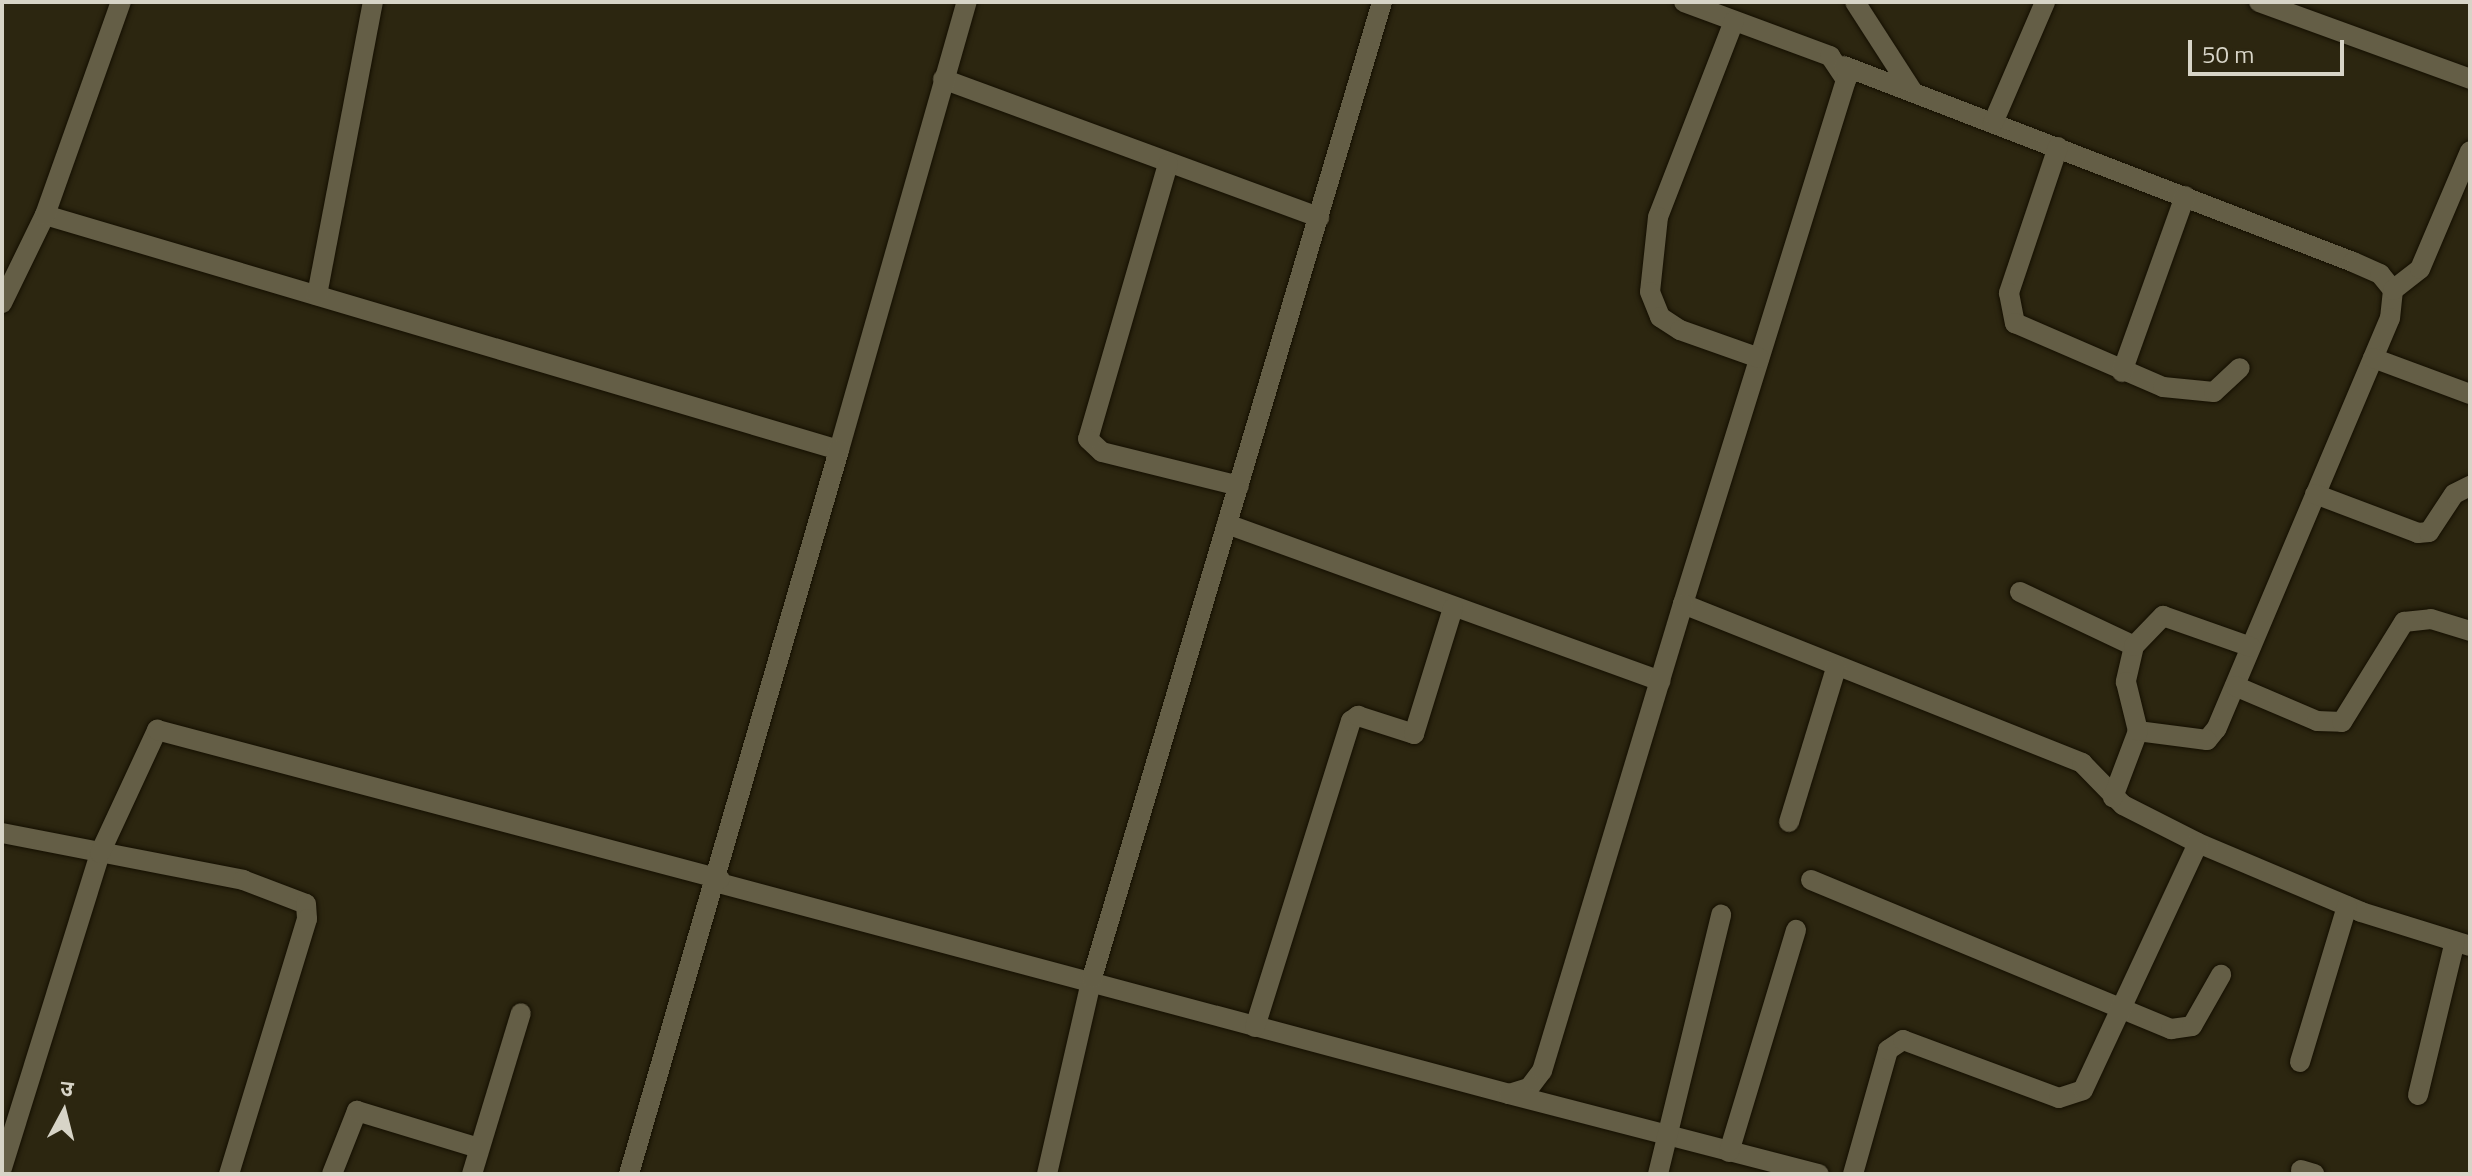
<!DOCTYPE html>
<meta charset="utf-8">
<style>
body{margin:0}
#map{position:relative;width:2472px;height:1176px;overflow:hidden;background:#2c2610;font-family:"Titillium Web","Noto Sans Devanagari",sans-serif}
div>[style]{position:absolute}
.roads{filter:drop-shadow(0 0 2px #140f00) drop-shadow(0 0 2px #140f00)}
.minor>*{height:20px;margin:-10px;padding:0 10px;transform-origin:10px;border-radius:10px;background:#645e46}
span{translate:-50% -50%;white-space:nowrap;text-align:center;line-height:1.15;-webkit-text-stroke:6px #2c2610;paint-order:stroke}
.frame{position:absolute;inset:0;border:4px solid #d7d4c7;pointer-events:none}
.north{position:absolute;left:24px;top:1072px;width:80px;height:80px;-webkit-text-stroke:6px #2c2610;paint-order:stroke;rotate:7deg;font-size:22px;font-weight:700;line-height:32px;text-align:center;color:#d7d4c7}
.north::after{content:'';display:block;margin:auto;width:28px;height:36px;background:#d7d4c7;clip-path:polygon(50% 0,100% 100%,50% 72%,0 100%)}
.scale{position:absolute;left:2188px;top:40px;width:156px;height:36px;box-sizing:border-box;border:4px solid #d7d4c7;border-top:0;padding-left:10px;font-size:24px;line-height:28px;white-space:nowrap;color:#d7d4c7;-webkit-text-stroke:6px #2c2610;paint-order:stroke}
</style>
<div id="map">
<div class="roads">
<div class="minor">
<div style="left:1684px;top:2px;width:156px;rotate:20.3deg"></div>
<div style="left:1830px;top:56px;width:29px;rotate:56deg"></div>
<div style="left:1846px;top:80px;width:549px;rotate:107.28deg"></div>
<div style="left:1683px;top:604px;width:430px;rotate:21.7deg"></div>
<div style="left:2082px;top:763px;width:59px;rotate:45.7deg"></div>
<div style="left:2123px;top:805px;width:84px;rotate:26.9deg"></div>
<div style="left:2198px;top:843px;width:177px;rotate:22.9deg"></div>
<div style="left:2361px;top:912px;width:114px;rotate:17.3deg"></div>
<div style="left:1855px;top:2px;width:107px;rotate:57.2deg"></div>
<div style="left:2259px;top:2px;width:225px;rotate:20deg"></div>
<div style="left:1734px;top:21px;width:210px;rotate:111.2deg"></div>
<div style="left:1658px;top:217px;width:75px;rotate:96.1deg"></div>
<div style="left:1650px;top:292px;width:27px;rotate:68deg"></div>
<div style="left:1660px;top:317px;width:24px;rotate:33deg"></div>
<div style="left:1680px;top:330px;width:84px;rotate:19.5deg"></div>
<div style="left:1844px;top:66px;width:545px;rotate:21.06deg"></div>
<div style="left:2353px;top:262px;width:30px;rotate:24deg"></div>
<div style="left:2380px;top:274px;width:21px;rotate:51deg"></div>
<div style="left:2393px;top:290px;width:28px;rotate:96deg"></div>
<div style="left:2390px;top:318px;width:446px;rotate:112.9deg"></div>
<div style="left:2216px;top:729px;width:14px;rotate:129deg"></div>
<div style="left:2207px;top:740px;width:70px;rotate:-172.6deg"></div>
<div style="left:2138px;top:731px;width:71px;rotate:110.7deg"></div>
<div style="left:943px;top:79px;width:401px;rotate:20.2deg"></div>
<div style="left:1993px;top:123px;width:132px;rotate:-66.7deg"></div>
<div style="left:2058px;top:147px;width:154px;rotate:108.6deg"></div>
<div style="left:2009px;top:293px;width:31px;rotate:79deg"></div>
<div style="left:2015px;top:323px;width:161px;rotate:23.4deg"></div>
<div style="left:2163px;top:387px;width:51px;rotate:5.6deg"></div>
<div style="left:2214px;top:392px;width:35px;rotate:-43deg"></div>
<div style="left:1168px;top:164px;width:286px;rotate:106.2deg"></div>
<div style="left:1088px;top:439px;width:19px;rotate:43deg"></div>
<div style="left:1102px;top:452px;width:141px;rotate:13.9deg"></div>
<div style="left:45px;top:215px;width:828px;rotate:16.49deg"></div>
<div style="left:839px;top:450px;width:466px;rotate:-74.1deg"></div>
<div style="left:2393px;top:290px;width:34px;rotate:-38deg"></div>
<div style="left:2420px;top:269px;width:128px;rotate:-67deg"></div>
<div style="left:317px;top:295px;width:298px;rotate:-79.2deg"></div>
<div style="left:2px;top:303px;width:98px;rotate:-64deg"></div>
<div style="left:45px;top:215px;width:226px;rotate:-70.4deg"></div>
<div style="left:2373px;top:358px;width:103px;rotate:20.4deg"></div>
<div style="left:2122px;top:372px;width:187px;rotate:-70.3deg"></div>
<div style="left:2315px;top:494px;width:110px;rotate:20.7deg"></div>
<div style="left:2418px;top:533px;width:11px;rotate:-5deg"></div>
<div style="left:2429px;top:532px;width:45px;rotate:-56.7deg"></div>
<div style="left:2454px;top:494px;width:18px;rotate:-27deg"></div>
<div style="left:1227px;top:524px;width:461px;rotate:19.9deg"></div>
<div style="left:2020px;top:592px;width:126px;rotate:25.3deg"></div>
<div style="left:2134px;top:646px;width:37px;rotate:103deg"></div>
<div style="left:2126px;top:682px;width:50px;rotate:76.2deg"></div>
<div style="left:2134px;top:646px;width:42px;rotate:-46deg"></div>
<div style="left:2163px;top:616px;width:93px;rotate:19.4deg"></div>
<div style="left:2235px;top:686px;width:89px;rotate:23.1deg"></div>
<div style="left:2317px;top:721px;width:25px;rotate:2deg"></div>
<div style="left:2342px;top:722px;width:118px;rotate:-58.2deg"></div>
<div style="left:2404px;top:622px;width:27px;rotate:-6deg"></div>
<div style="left:2431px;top:619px;width:41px;rotate:17.1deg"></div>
<div style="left:1789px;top:822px;width:161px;rotate:-73deg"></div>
<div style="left:2px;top:833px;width:246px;rotate:11deg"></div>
<div style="left:243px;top:880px;width:67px;rotate:20.9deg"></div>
<div style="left:306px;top:904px;width:15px;rotate:86deg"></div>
<div style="left:307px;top:919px;width:267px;rotate:107deg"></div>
<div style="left:1811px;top:880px;width:390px;rotate:22.5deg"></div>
<div style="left:2171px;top:1029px;width:21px;rotate:-8deg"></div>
<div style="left:2192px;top:1026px;width:59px;rotate:-60.4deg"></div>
<div style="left:719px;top:883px;width:818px;rotate:14.95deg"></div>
<div style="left:1509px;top:1094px;width:21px;rotate:-17deg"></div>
<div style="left:1529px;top:1088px;width:21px;rotate:-53deg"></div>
<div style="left:1542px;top:1071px;width:488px;rotate:-73.2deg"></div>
<div style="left:1255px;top:1027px;width:321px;rotate:-72.6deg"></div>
<div style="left:1351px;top:721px;width:9px;rotate:-36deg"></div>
<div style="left:1358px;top:716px;width:59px;rotate:17.8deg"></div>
<div style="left:1414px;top:734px;width:132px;rotate:-72.8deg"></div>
<div style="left:2300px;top:1062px;width:163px;rotate:-73.2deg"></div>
<div style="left:1509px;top:1094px;width:320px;rotate:14.5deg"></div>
<div style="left:2418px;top:1095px;width:158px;rotate:-76.5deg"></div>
<div style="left:1729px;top:1152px;width:232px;rotate:-73.2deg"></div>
<div style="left:2px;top:1168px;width:330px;rotate:-72.7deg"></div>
<div style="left:100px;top:853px;width:136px;rotate:-65.1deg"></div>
<div style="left:157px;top:730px;width:582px;rotate:14.82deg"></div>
<div style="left:2301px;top:1170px;width:14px;rotate:17deg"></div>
<div style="left:332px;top:1174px;width:68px;rotate:-68.4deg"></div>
<div style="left:357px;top:1111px;width:127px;rotate:16.9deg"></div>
<div style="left:472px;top:1174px;width:168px;rotate:-73.1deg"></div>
<div style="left:629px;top:1174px;width:754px;rotate:-73.82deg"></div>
<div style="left:1047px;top:1174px;width:201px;rotate:-77.1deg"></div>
<div style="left:1092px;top:978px;width:1018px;rotate:-73.45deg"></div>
<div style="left:1658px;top:1174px;width:267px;rotate:-76.3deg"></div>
<div style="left:1853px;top:1174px;width:129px;rotate:-74.2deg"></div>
<div style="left:1888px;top:1050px;width:18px;rotate:-34deg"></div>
<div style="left:1903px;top:1040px;width:166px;rotate:20.4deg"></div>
<div style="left:2059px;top:1098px;width:25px;rotate:-18deg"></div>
<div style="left:2083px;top:1090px;width:272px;rotate:-65deg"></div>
</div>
</div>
<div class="frame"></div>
<div class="north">उ</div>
<div class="scale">50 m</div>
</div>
